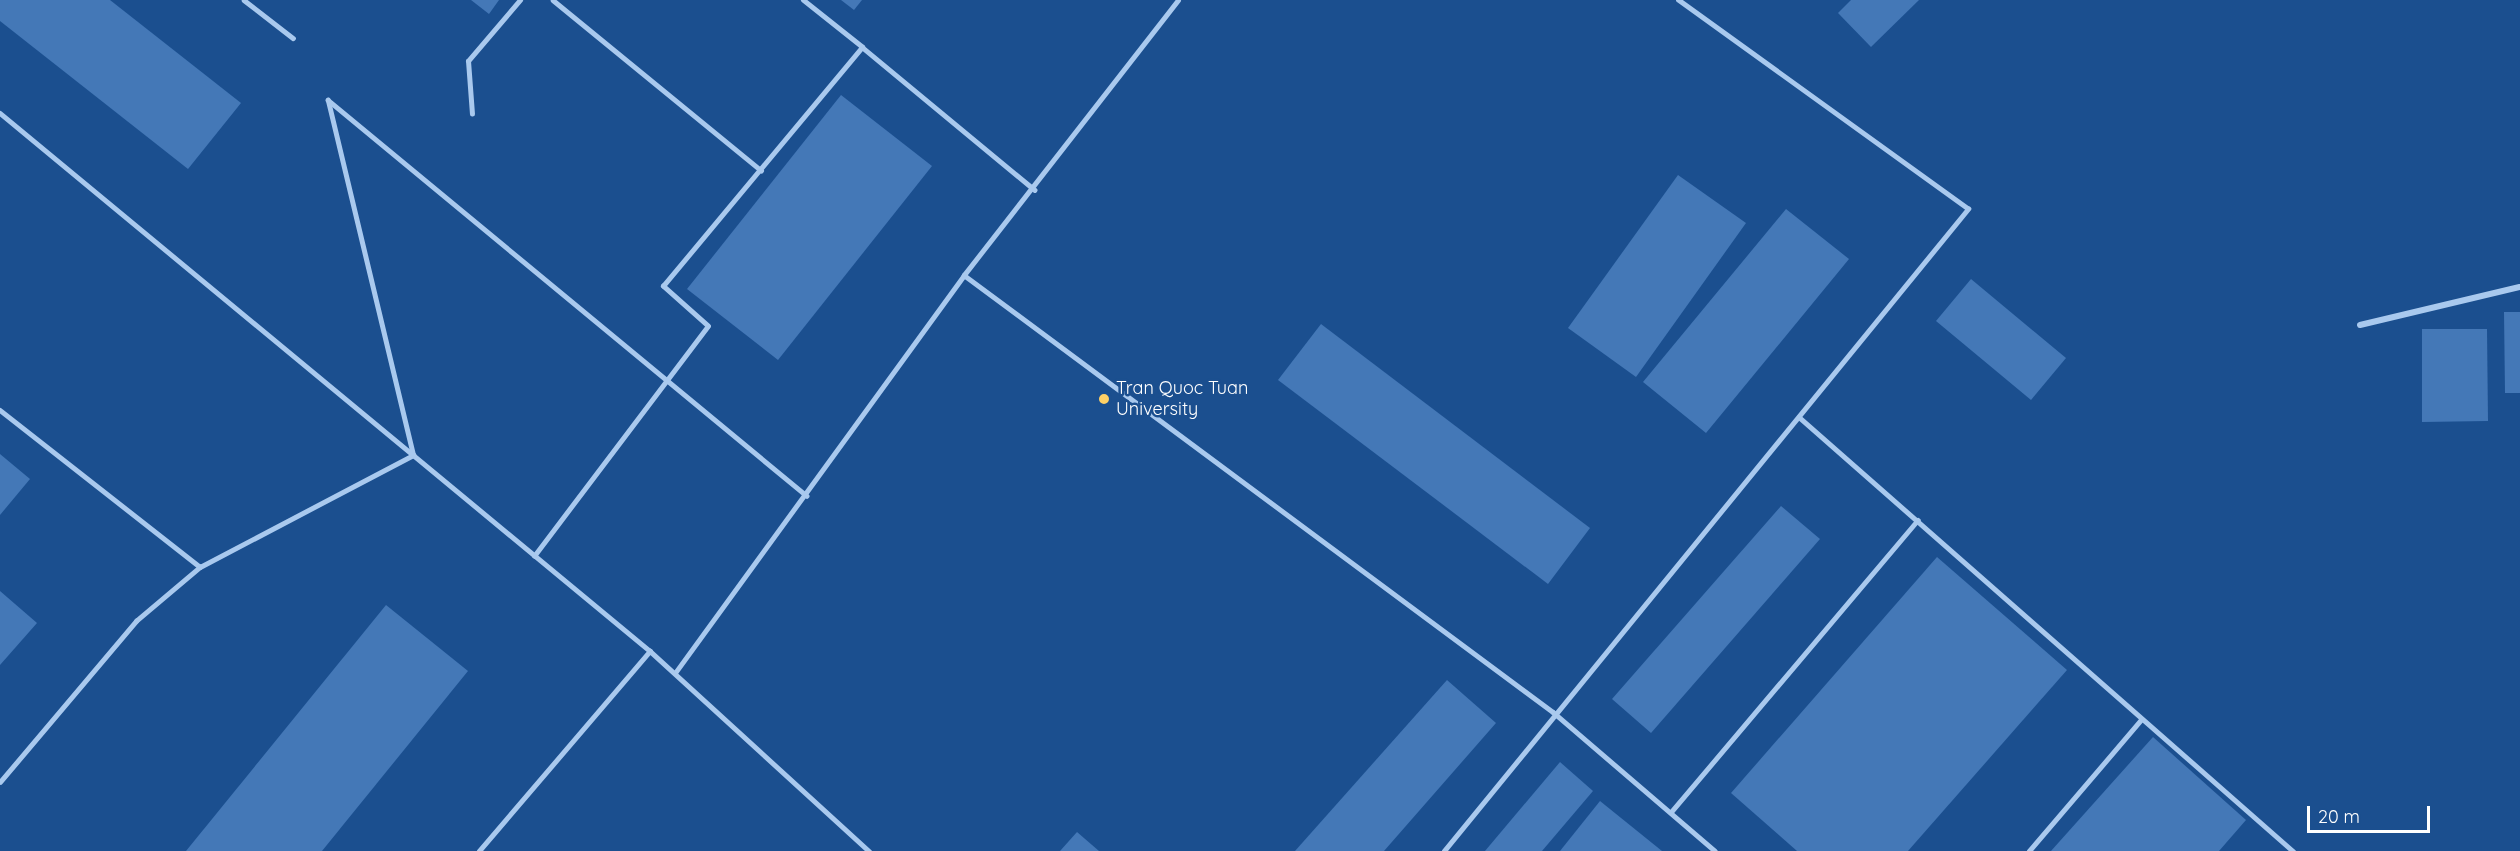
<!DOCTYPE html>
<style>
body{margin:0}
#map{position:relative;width:2520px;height:851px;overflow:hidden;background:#1b4f8f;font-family:Quicksand,sans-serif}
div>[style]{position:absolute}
.building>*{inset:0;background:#4478b7}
.lane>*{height:4.5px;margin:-2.25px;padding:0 2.25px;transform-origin:2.25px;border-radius:2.25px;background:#a9c9ee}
.street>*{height:6px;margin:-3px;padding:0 3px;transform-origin:3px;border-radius:3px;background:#a9c9ee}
.dots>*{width:16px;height:16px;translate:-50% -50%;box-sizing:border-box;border:3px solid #1b4f8f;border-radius:50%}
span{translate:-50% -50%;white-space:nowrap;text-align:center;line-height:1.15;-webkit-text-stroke:5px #1b4f8f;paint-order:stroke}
.poi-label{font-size:18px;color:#fff}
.left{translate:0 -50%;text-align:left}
.scale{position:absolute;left:2307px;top:806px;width:123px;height:27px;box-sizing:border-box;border:3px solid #fff;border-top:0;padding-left:8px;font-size:18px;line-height:21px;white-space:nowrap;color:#fff;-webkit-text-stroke:4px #1b4f8f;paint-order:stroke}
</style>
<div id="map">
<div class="building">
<div style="clip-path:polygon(0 0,110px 0,241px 103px,188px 169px,0 21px)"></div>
<div style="clip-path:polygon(471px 0,499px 0,489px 14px)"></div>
<div style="clip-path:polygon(841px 0,862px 0,854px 10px)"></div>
<div style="clip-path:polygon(1851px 0,1919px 0,1871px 47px,1838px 13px)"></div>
<div style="clip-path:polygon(841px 95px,932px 166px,778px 360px,687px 289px)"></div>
<div style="clip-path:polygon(1678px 175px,1746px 223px,1636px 377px,1568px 328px)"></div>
<div style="clip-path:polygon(1786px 209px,1849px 259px,1706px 433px,1643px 382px)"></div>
<div style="clip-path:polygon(1971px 279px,2066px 358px,2031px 400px,1936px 321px)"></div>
<div style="clip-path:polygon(2504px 312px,2520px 312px,2520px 393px,2505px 393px)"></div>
<div style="clip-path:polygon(1321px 324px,1590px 528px,1548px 584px,1278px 380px)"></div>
<div style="clip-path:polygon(2422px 329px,2487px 329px,2488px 421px,2422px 422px)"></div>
<div style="clip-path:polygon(0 454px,30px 479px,0 515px)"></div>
<div style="clip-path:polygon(1781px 506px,1820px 539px,1651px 733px,1612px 699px)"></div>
<div style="clip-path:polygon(1937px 557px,2067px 670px,1908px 851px,1797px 851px,1731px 793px)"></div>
<div style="clip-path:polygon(0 591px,37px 623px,0 665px)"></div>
<div style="clip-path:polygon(386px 605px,468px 671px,322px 851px,186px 851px)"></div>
<div style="clip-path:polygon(1447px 680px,1496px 723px,1384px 851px,1295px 851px)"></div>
<div style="clip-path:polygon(2153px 737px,2246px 820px,2219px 851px,2051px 851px)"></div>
<div style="clip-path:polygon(1560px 762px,1593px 791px,1542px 851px,1485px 851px)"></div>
<div style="clip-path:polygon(1600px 801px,1662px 851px,1560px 851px)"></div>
<div style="clip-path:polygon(1077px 832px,1099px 851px,1060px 851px)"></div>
</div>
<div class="lane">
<div style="left:244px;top:0;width:62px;rotate:37.8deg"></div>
<div style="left:553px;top:0;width:269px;rotate:39.3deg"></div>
<div style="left:862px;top:47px;width:224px;rotate:39.6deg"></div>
<div style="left:0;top:113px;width:844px;rotate:39.61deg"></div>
<div style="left:650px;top:651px;width:297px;rotate:42.4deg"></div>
<div style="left:472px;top:114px;width:53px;rotate:-94.3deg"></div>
<div style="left:468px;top:61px;width:80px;rotate:-49.6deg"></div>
<div style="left:964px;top:275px;width:733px;rotate:36.57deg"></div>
<div style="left:1553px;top:712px;width:213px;rotate:40.6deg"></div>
<div style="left:0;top:410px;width:254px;rotate:38.1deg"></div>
<div style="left:200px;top:567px;width:241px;rotate:-27.7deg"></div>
<div style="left:413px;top:455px;width:365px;rotate:-103.5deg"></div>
<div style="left:328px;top:100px;width:621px;rotate:39.58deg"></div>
<div style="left:1799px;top:417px;width:658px;rotate:41.3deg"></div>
<div style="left:534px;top:556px;width:288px;rotate:-52.9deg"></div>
<div style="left:708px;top:326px;width:60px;rotate:-138.4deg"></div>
<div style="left:663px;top:286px;width:311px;rotate:-50.2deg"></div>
<div style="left:862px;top:47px;width:75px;rotate:-141.5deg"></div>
<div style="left:675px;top:673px;width:492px;rotate:-54deg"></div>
<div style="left:964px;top:275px;width:348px;rotate:-52.1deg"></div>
<div style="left:0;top:782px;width:211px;rotate:-49.8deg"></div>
<div style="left:136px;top:621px;width:84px;rotate:-40.2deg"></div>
<div style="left:1671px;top:812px;width:382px;rotate:-49.8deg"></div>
<div style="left:479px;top:851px;width:263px;rotate:-49.5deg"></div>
<div style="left:1444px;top:851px;width:829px;rotate:-50.78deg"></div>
<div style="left:1968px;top:209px;width:357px;rotate:-144.2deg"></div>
<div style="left:2029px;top:851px;width:172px;rotate:-49.5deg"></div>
</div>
<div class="street">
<div style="left:2360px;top:325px;width:164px;rotate:-13.4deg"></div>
</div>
<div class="dots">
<div style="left:1104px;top:399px;background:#ffd166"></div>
</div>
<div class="poi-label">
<span class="left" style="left:1116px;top:399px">Tran Quoc Tuan<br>University</span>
</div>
<div class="scale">20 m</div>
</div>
